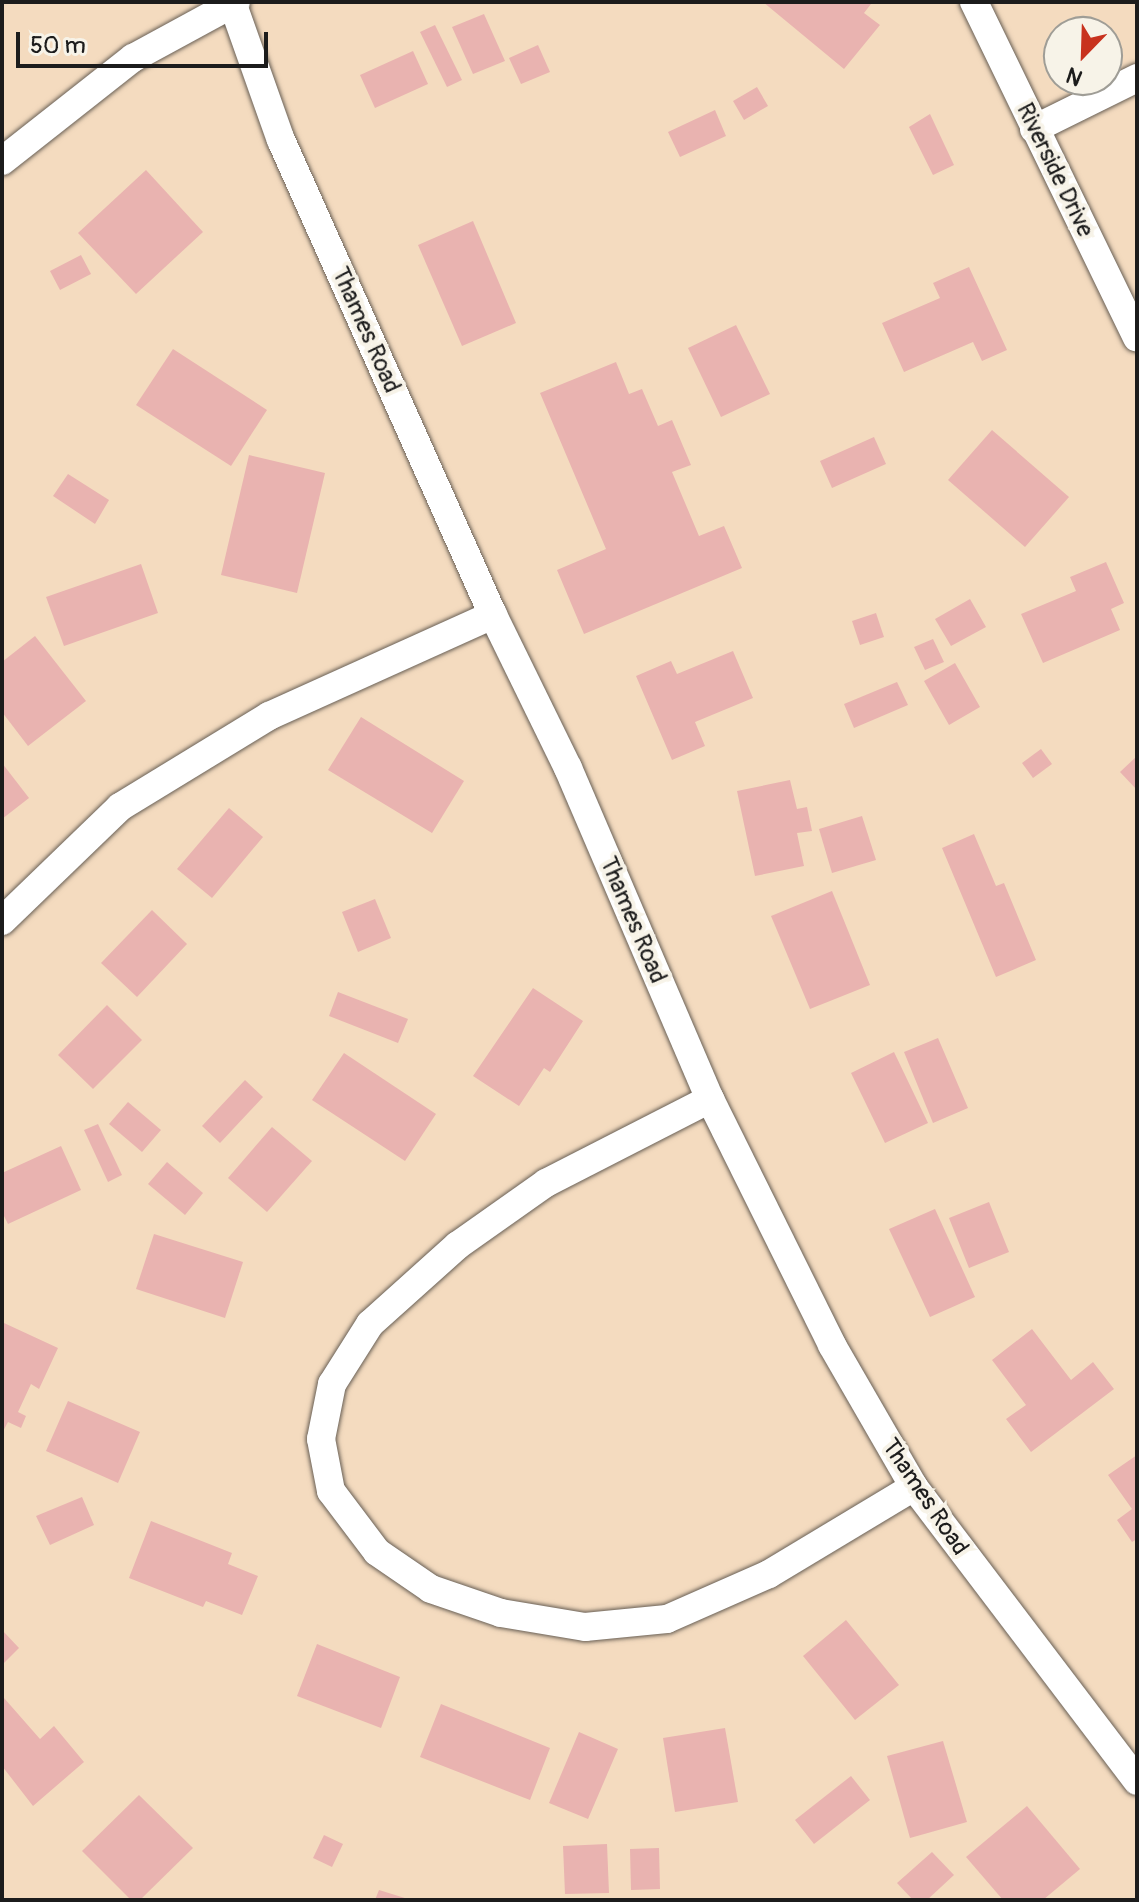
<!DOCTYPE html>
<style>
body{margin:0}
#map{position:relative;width:1139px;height:1902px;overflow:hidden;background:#f4dbbf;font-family:Pangolin,sans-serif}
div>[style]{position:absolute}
.building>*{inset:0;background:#e9b3b0}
.roads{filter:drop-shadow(0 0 2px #685f55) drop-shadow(0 0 2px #685f55)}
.minor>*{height:28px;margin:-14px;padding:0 14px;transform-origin:14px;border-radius:14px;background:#fff}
span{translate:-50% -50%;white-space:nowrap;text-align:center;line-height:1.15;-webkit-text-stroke:8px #f7f3e8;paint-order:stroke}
.street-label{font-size:24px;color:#1c1c1c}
.frame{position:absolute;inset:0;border:4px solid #1c1c1c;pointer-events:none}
.north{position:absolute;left:1043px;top:16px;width:80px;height:80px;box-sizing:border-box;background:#f7f3e8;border:2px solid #9f9d96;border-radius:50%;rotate:203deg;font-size:22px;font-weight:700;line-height:32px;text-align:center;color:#1c1c1c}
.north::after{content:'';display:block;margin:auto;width:28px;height:36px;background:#c8321e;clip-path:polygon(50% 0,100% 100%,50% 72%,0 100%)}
.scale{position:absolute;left:16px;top:32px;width:252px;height:36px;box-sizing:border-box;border:4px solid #1c1c1c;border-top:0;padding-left:10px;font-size:24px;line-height:28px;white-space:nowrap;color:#1c1c1c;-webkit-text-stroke:6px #f7f3e8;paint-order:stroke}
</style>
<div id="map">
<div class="building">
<div style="clip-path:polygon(763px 2px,868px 2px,871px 4px,864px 13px,880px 25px,844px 69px)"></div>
<div style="clip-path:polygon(484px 14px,505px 61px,473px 74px,452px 27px)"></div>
<div style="clip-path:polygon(435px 25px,462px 80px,447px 87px,420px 32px)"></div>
<div style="clip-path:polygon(538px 45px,550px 72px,521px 84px,509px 58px)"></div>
<div style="clip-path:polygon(413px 51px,428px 84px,375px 108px,360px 75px)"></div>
<div style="clip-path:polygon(757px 87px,768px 106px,744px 120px,733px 101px)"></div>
<div style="clip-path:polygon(715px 110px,726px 136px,680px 157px,668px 132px)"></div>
<div style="clip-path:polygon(930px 114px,954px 165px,933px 175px,909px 127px)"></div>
<div style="clip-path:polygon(146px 170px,203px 232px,136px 294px,78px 233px)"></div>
<div style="clip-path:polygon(473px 221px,516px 323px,462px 346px,418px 245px)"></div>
<div style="clip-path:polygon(81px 255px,91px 274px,60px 290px,50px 271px)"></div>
<div style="clip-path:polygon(969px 267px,1007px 350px,982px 361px,973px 342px,904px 372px,882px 323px,940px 298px,933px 283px)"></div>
<div style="clip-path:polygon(736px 325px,770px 394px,721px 417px,688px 348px)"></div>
<div style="clip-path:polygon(173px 349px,267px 410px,231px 466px,136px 405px)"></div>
<div style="clip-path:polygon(616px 362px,629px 394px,642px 389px,658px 426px,672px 420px,691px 465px,672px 472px,699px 536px,724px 526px,742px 568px,584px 634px,557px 570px,606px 549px,540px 393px)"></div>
<div style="clip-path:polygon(992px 430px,1069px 497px,1025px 547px,948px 480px)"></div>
<div style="clip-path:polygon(874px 437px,886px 464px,832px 488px,820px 461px)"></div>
<div style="clip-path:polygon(249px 455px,325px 473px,297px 593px,221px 575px)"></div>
<div style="clip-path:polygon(68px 474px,109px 500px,95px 524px,53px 496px)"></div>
<div style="clip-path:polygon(1106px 562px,1124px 603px,1111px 609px,1120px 630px,1043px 663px,1021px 614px,1076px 591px,1070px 577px)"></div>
<div style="clip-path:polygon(141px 564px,158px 613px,64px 646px,46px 597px)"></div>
<div style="clip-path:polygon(970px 599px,986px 627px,951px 646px,935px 619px)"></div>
<div style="clip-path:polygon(876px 613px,884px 637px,860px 645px,852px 621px)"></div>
<div style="clip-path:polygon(35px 636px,86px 701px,28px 746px,2px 712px,2px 662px)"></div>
<div style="clip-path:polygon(933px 639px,944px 662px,925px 670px,914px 647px)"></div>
<div style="clip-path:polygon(733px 651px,753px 698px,695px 722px,705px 746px,672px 760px,636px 676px,671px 661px,677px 674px)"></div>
<div style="clip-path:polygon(955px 663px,980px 707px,949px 725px,924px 681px)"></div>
<div style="clip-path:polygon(897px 682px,908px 705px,854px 728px,844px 704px)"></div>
<div style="clip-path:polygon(361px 717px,464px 781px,432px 833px,328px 770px)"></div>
<div style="clip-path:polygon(1041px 749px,1052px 764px,1033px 778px,1022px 763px)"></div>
<div style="clip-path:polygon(1137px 756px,1137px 790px,1120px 772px)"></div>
<div style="clip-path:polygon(2px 763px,29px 798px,2px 819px)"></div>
<div style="clip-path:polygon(790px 780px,797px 809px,807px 807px,812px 831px,797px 833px,804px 866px,755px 876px,737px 791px)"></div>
<div style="clip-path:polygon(229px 808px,263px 837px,212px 898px,177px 869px)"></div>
<div style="clip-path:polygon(862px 816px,876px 860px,832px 873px,819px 829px)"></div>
<div style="clip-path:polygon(974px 834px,996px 886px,1004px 883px,1036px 960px,996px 977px,942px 848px)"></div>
<div style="clip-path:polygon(832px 891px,870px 985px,810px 1009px,771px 916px)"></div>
<div style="clip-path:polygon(375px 899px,391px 938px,358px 952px,342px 912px)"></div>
<div style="clip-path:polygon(152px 910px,187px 944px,137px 997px,101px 963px)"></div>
<div style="clip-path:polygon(533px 988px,583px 1021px,550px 1072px,544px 1068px,519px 1106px,473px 1076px)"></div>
<div style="clip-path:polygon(338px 992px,408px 1019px,398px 1043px,329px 1016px)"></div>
<div style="clip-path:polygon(107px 1005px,142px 1040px,93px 1089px,58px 1055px)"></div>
<div style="clip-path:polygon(938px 1038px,968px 1108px,933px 1123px,904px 1052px)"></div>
<div style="clip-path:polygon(894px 1052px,928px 1123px,885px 1143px,851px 1073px)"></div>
<div style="clip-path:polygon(344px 1053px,436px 1114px,405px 1161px,312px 1100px)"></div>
<div style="clip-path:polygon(245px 1080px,263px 1097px,220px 1143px,202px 1126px)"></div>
<div style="clip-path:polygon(128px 1102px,161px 1130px,142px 1152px,109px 1124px)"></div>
<div style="clip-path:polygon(98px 1124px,122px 1175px,108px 1182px,84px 1130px)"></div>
<div style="clip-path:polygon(272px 1127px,312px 1161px,267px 1212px,228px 1178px)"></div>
<div style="clip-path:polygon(61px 1146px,81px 1190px,8px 1224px,2px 1212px,2px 1173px)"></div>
<div style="clip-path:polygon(167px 1162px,203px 1193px,185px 1215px,148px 1184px)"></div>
<div style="clip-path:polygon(989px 1202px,1009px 1252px,969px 1268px,949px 1218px)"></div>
<div style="clip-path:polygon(935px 1209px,975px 1297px,930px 1317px,889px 1229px)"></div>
<div style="clip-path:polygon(154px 1234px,243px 1262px,225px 1318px,136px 1289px)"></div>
<div style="clip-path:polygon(4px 1323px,58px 1348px,39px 1389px,31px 1384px,18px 1412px,26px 1416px,21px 1428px,8px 1422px,2px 1433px)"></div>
<div style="clip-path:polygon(1032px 1329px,1071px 1380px,1093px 1362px,1114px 1389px,1031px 1452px,1006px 1419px,1026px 1405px,992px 1360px)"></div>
<div style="clip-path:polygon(68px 1401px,140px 1432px,118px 1483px,46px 1451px)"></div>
<div style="clip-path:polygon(1137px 1455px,1137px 1539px,1132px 1542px,1117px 1520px,1132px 1509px,1108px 1475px)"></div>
<div style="clip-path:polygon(82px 1497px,94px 1525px,50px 1545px,36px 1516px)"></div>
<div style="clip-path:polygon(151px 1521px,232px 1553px,228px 1564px,258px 1576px,242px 1615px,206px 1601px,203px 1607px,129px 1578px)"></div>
<div style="clip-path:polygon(846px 1620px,899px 1685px,855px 1720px,803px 1656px)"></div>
<div style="clip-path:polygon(2px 1630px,19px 1648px,2px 1665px)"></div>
<div style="clip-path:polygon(317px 1644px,400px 1677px,381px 1728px,297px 1696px)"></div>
<div style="clip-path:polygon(4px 1698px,40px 1739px,54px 1726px,84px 1762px,33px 1806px,2px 1766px)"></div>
<div style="clip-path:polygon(441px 1704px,550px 1748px,530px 1800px,420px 1757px)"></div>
<div style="clip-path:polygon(725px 1728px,738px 1802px,675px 1812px,663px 1738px)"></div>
<div style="clip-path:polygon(579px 1732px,618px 1749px,588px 1819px,549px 1803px)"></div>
<div style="clip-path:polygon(943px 1741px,967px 1822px,910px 1838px,887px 1756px)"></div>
<div style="clip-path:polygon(851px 1776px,870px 1800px,814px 1844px,795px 1820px)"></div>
<div style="clip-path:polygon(139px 1795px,193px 1848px,140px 1900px,131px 1900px,82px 1851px)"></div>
<div style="clip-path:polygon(1027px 1806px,1080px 1869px,1043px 1900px,1003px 1900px,966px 1857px)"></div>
<div style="clip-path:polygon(324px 1835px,343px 1844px,332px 1867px,313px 1858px)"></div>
<div style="clip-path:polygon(607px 1844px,609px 1893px,565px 1894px,563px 1846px)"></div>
<div style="clip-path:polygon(659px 1848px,660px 1889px,631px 1890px,630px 1849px)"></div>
<div style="clip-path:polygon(932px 1852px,954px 1875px,927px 1900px,913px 1900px,897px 1883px)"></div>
<div style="clip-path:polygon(379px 1890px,408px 1899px,407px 1900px,375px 1900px)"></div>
</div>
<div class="roads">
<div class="minor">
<div style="left:232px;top:2px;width:146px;rotate:70.5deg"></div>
<div style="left:281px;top:140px;width:520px;rotate:65.95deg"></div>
<div style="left:493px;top:615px;width:170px;rotate:63.9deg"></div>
<div style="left:568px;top:768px;width:360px;rotate:66.8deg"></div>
<div style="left:710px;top:1099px;width:275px;rotate:63.6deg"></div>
<div style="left:832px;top:1345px;width:164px;rotate:60deg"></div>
<div style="left:914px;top:1487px;width:369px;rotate:52.8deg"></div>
<div style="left:974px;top:2px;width:373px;rotate:64.1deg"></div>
<div style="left:1034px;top:129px;width:115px;rotate:-26.3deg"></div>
<div style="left:2px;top:161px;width:167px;rotate:-38.2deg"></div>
<div style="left:133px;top:58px;width:117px;rotate:-28.5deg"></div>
<div style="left:2px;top:921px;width:164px;rotate:-44deg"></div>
<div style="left:120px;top:807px;width:175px;rotate:-31.4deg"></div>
<div style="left:269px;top:716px;width:246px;rotate:-24.3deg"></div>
<div style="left:710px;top:1099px;width:184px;rotate:152.9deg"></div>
<div style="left:546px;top:1183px;width:108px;rotate:144.8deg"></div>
<div style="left:458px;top:1245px;width:118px;rotate:138.1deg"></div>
<div style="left:370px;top:1324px;width:71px;rotate:122.3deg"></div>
<div style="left:332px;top:1384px;width:56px;rotate:101.3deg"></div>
<div style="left:321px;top:1439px;width:53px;rotate:79.1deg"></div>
<div style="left:331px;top:1491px;width:76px;rotate:53deg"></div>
<div style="left:377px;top:1552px;width:65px;rotate:34.4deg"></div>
<div style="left:431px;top:1589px;width:74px;rotate:18.9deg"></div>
<div style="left:501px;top:1613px;width:85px;rotate:9.5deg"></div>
<div style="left:585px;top:1627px;width:82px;rotate:-5.6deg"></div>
<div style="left:667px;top:1619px;width:111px;rotate:-23.8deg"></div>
<div style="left:769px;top:1574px;width:169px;rotate:-31deg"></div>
</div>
</div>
<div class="street-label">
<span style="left:1055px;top:170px;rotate:64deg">Riverside Drive</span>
<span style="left:366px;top:330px;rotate:66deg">Thames Road</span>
<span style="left:633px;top:920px;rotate:67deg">Thames Road</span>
<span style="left:925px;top:1497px;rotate:56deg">Thames Road</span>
</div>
<div class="frame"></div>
<div class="north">N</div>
<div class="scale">50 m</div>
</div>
